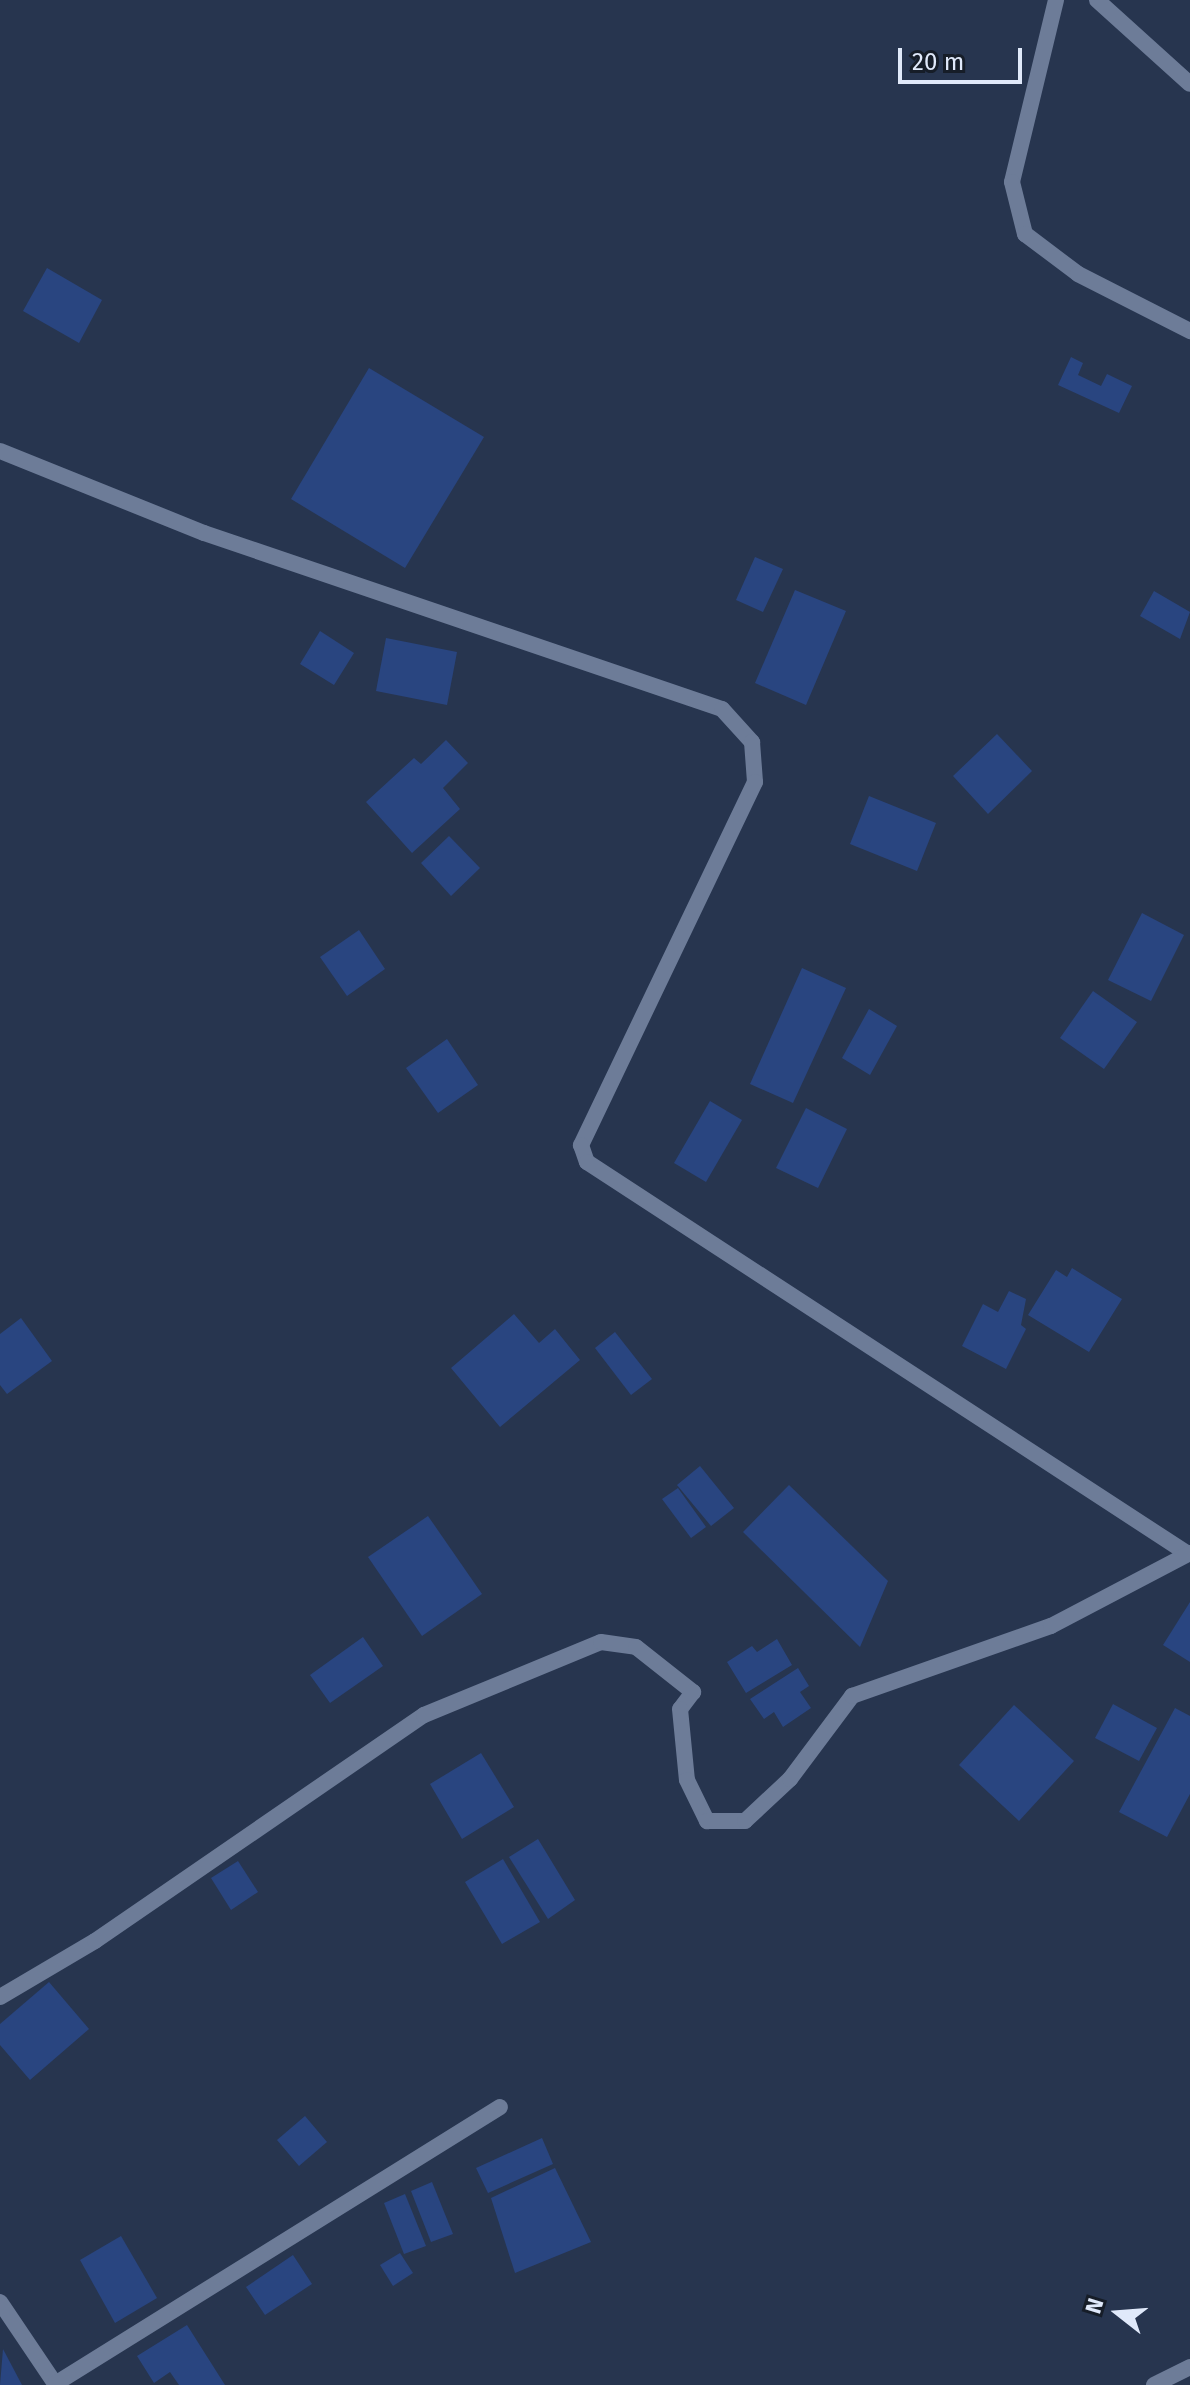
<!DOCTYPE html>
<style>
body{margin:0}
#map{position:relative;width:1190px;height:2385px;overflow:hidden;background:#27354f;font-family:"Fira Sans",sans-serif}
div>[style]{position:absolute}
.building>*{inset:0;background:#294580}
.minor>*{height:16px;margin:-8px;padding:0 8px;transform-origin:8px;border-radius:8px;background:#6d7c98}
span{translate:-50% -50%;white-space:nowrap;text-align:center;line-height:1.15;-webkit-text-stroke:6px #161d28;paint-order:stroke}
.north{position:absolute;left:1078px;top:2273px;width:80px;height:80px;-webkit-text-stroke:6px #161d28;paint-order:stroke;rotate:287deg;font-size:22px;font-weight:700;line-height:32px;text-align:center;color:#e0e9fa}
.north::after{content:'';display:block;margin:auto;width:28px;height:36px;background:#e0e9fa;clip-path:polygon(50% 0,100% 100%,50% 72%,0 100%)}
.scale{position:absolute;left:898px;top:48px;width:124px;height:36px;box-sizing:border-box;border:4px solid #e0e9fa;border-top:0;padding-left:10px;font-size:24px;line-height:28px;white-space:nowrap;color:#e0e9fa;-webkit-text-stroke:6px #161d28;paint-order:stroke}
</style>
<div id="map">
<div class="building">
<div style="clip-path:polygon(47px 268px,102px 300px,79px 343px,23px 311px)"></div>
<div style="clip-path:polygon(1071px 357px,1083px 363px,1078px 375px,1101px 386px,1107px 374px,1132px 386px,1119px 413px,1058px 385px)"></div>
<div style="clip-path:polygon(369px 368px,484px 437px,405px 568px,291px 499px)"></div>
<div style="clip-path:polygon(755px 557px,783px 569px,763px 612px,736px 600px)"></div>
<div style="clip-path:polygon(795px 590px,846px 611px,806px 705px,755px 683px)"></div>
<div style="clip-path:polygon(1154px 591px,1190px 612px,1180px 639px,1140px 616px)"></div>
<div style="clip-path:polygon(320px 631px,354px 653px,334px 685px,300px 664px)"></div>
<div style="clip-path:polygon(386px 638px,457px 652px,447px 705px,376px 691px)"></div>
<div style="clip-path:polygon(997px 734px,1032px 771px,988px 814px,953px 776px)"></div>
<div style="clip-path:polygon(446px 740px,468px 763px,443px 788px,460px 809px,412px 853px,366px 802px,414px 758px,421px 764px)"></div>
<div style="clip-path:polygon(869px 796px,936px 823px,917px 871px,850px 844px)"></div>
<div style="clip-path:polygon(449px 836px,480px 868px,451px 896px,421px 863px)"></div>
<div style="clip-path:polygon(1142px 913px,1184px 935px,1151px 1001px,1108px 980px)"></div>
<div style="clip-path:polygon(359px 930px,385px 969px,347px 996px,320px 957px)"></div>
<div style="clip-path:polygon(802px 968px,846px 988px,793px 1103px,750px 1084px)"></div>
<div style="clip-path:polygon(1093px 991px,1137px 1022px,1104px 1069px,1060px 1038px)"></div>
<div style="clip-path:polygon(869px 1009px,897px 1026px,870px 1075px,842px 1058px)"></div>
<div style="clip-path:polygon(447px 1039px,478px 1085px,438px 1113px,406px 1068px)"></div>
<div style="clip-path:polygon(710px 1101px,742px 1120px,706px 1182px,674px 1163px)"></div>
<div style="clip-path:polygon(806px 1108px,847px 1129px,818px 1188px,776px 1168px)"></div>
<div style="clip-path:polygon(1072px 1268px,1122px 1299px,1089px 1352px,1028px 1315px,1056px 1270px,1067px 1277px)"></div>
<div style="clip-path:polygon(1009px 1291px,1026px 1299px,1021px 1325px,1026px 1329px,1006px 1369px,962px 1346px,983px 1304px,998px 1312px)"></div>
<div style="clip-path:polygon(514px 1314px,539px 1343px,555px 1329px,580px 1360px,500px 1427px,451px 1368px)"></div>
<div style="clip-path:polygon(21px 1318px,52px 1361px,7px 1394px,0 1385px,0 1334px)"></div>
<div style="clip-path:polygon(615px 1332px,652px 1379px,631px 1395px,595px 1348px)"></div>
<div style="clip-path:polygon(700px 1466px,734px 1508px,711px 1526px,677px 1485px)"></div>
<div style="clip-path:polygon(789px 1485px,888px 1581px,860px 1647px,743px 1532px)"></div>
<div style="clip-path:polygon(678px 1488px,706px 1527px,691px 1538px,662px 1499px)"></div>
<div style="clip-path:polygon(428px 1516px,482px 1594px,422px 1636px,368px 1557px)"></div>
<div style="clip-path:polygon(1190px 1602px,1190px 1662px,1163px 1645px)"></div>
<div style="clip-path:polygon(363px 1637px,383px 1666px,330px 1703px,310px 1675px)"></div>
<div style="clip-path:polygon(777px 1639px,792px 1665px,746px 1693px,727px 1662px,752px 1646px,757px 1652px)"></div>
<div style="clip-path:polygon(798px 1668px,809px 1686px,800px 1692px,811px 1708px,783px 1727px,774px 1712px,764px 1719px,750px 1699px)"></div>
<div style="clip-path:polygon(1113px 1704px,1157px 1728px,1139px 1761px,1095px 1738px)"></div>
<div style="clip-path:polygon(1014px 1705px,1074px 1761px,1019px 1821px,959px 1765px)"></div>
<div style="clip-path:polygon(1175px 1708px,1190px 1716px,1190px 1794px,1167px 1837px,1119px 1812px)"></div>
<div style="clip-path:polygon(481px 1753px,514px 1807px,462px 1839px,430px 1784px)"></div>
<div style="clip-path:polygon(538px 1839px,575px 1900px,548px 1919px,509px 1857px)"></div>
<div style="clip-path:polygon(503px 1859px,540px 1922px,502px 1944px,465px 1882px)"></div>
<div style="clip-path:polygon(238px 1861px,258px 1892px,231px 1910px,211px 1878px)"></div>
<div style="clip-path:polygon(49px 1982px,89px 2029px,30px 2080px,0 2045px,0 2024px)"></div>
<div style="clip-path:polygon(305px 2116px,327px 2142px,299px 2166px,277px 2140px)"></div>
<div style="clip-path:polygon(542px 2138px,553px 2164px,488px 2193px,476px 2168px)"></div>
<div style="clip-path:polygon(555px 2168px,591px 2242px,515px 2273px,491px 2198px)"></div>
<div style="clip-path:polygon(432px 2182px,453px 2234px,431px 2242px,411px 2191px)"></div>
<div style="clip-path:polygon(405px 2194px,426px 2246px,404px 2254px,384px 2203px)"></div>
<div style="clip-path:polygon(121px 2236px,157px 2298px,115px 2323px,80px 2260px)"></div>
<div style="clip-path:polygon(400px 2253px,413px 2273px,393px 2286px,380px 2265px)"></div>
<div style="clip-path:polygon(293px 2255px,312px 2284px,265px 2315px,246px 2287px)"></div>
<div style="clip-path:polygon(187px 2325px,225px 2385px,179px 2385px,170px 2372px,154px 2383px,137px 2356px)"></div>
<div style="clip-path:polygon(3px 2349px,22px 2385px,0 2385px)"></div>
</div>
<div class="minor">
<div style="left:1056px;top:0;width:187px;rotate:103.6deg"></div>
<div style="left:1012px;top:182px;width:54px;rotate:76deg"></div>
<div style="left:1025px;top:234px;width:66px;rotate:37deg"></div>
<div style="left:1078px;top:274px;width:126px;rotate:27deg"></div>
<div style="left:1097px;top:0;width:125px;rotate:42.1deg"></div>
<div style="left:0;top:451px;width:220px;rotate:21.9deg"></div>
<div style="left:204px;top:533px;width:547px;rotate:18.77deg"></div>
<div style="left:722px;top:709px;width:45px;rotate:47.7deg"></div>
<div style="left:752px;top:742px;width:40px;rotate:85.7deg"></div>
<div style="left:755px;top:782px;width:403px;rotate:115.6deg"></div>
<div style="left:581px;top:1145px;width:18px;rotate:71deg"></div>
<div style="left:587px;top:1162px;width:714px;rotate:33.11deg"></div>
<div style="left:0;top:1997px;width:110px;rotate:-30.5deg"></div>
<div style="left:95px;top:1941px;width:399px;rotate:-34.5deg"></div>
<div style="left:424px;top:1715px;width:191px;rotate:-22.4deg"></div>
<div style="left:601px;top:1642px;width:35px;rotate:8deg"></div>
<div style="left:636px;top:1647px;width:73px;rotate:38.3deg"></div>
<div style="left:693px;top:1692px;width:21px;rotate:127deg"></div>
<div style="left:680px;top:1709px;width:71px;rotate:84.4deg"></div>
<div style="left:687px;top:1780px;width:46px;rotate:64deg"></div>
<div style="left:707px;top:1821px;width:38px"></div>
<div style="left:745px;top:1821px;width:62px;rotate:-43deg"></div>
<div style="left:790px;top:1779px;width:104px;rotate:-53.2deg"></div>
<div style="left:852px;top:1696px;width:211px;rotate:-19.4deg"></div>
<div style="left:1051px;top:1626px;width:157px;rotate:-27.7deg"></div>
<div style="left:0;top:2302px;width:100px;rotate:56deg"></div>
<div style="left:55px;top:2384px;width:524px;rotate:-31.9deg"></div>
<div style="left:1154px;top:2385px;width:40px;rotate:-26.6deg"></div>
</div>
<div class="north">N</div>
<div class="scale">20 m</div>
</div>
